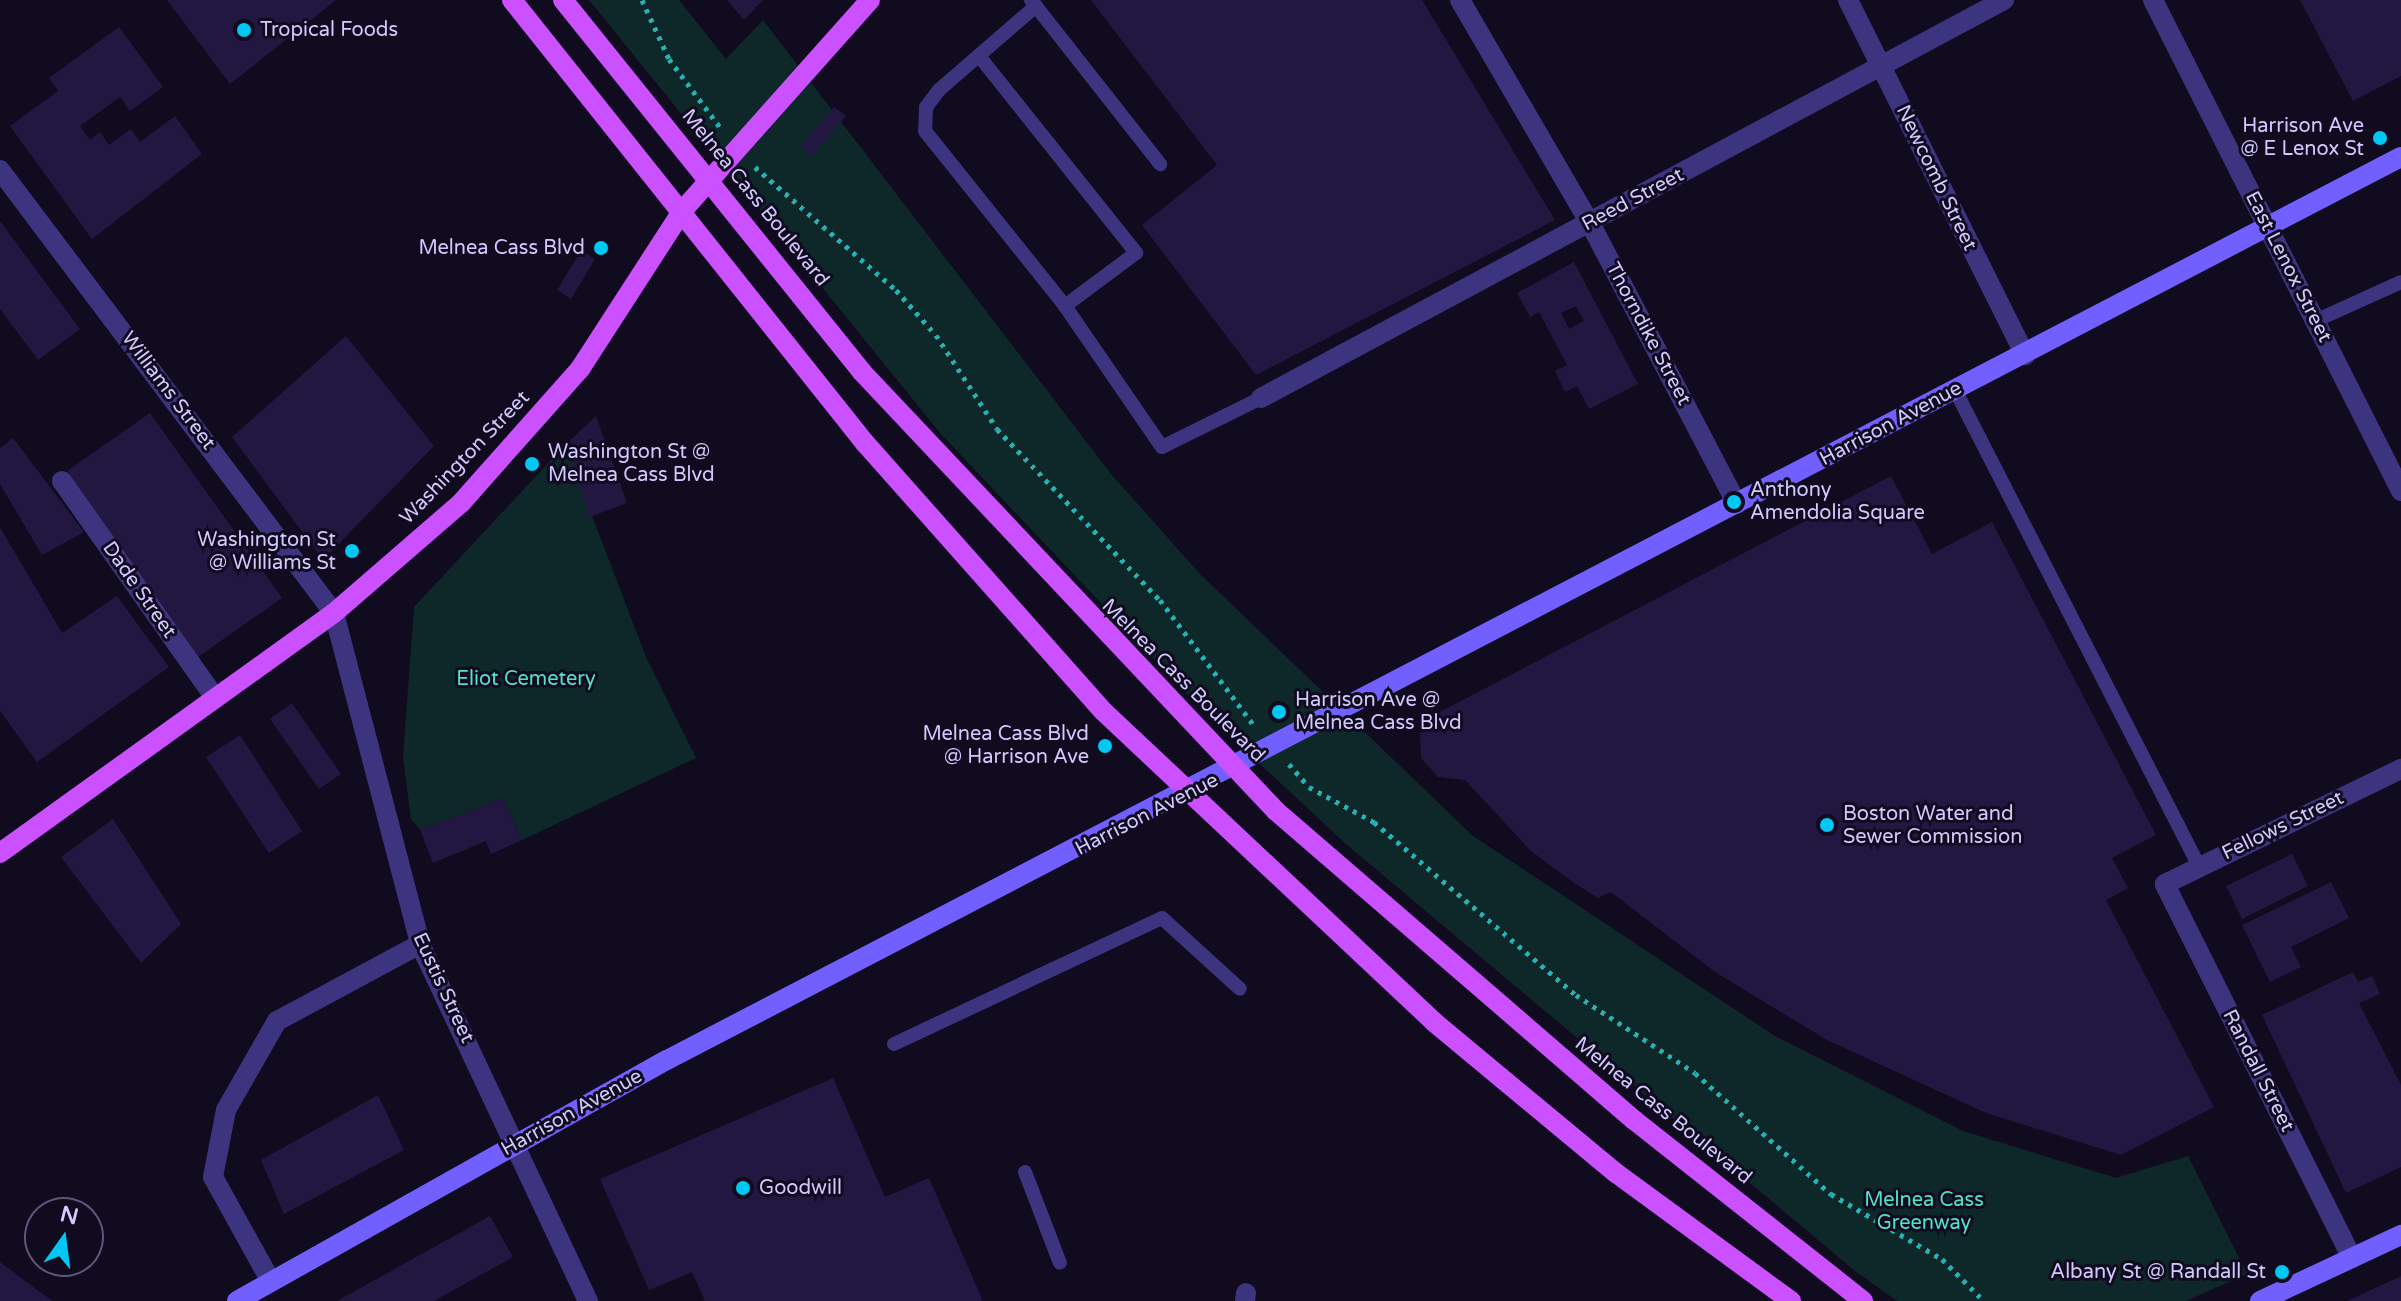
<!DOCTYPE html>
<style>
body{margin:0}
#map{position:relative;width:2401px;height:1301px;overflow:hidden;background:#100b1f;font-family:"Varela Round",sans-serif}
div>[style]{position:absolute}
.green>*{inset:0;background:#0e2829}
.building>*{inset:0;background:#221740}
.path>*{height:5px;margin-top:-2.5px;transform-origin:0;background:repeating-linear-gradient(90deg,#28b1b4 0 4px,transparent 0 10px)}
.service>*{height:14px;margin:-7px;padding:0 7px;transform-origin:7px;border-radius:7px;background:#3d3480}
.minor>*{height:20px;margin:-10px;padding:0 10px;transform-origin:10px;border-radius:10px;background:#3d3480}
.secondary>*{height:20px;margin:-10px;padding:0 10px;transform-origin:10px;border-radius:10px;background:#7160ff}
.primary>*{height:20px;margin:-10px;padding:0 10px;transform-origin:10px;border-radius:10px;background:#cb50ff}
.dots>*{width:22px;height:22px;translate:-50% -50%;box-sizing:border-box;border:4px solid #100b1f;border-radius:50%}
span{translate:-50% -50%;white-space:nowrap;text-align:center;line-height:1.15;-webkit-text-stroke:6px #100b1f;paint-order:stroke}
.poi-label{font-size:20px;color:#d3c9ff}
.left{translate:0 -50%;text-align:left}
.right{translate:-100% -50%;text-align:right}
.street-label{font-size:20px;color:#d3c9ff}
.park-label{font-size:20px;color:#51e3ca}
.north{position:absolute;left:24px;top:1197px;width:80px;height:80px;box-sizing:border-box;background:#100b1f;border:2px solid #5e5779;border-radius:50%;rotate:14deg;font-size:22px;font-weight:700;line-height:32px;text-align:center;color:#d3c9ff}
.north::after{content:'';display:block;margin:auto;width:28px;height:36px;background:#00c8f4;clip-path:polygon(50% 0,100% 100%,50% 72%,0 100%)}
</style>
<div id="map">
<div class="green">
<div style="clip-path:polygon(589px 0,679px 0,726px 59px,763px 20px,1111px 474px,1200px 574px,1473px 836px,1775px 1036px,1963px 1131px,2116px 1178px,2188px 1156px,2247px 1274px,2186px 1301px,1897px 1301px,1855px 1271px,1347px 845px,1201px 709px,941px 434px)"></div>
<div style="clip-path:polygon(565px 445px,646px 657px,696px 758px,522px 840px,503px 798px,420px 830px,411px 819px,403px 757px,414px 607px)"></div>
</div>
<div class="building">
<div style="clip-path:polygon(167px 0,336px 0,230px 84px)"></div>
<div style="clip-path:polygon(727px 0,763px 0,744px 20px)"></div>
<div style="clip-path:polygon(1091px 0,1422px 0,1555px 220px,1256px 375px,1142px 225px,1217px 165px)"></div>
<div style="clip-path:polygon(2300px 0,2401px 0,2401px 76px,2353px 101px)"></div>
<div style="clip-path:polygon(119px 27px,163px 87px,130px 111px,120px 97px,80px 126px,90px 140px,100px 132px,109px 145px,131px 129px,140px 142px,175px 116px,202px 154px,92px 239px,10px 126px,58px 91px,49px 78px)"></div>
<div style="clip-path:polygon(834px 107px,846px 116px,812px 156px,800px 146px)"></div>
<div style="clip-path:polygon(0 221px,80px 329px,38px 360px,0 309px)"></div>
<div style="clip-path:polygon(581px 251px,595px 259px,571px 299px,557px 290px)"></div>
<div style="clip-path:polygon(evenodd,1574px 262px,1638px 384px,1589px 409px,1577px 386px,1565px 392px,1555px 371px,1567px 365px,1539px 312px,1530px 317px,1517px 293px,1574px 262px,1576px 306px,1584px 321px,1569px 329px,1561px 313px,1576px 306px)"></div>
<div style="clip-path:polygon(346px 336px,434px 446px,323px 560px,232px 437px)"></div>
<div style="clip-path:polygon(150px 413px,282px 598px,198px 657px,67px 471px)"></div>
<div style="clip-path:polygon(596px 416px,627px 503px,590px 517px,565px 445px)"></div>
<div style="clip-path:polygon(13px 438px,84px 532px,42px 555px,0 484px,0 448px)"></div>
<div style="clip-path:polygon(1891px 476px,1932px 554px,1992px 522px,2156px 835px,2112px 858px,2128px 888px,2106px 900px,2214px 1107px,2121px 1155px,1986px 1113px,1827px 1040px,1715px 972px,1611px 892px,1598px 898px,1573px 882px,1531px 851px,1465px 780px,1438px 777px,1421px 758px,1420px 733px,1434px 715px)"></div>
<div style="clip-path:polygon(0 527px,62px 633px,117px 596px,169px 667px,37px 762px,0 711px)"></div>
<div style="clip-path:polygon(292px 703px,341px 774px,319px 789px,270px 719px)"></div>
<div style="clip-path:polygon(240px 735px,302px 831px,269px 853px,206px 757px)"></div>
<div style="clip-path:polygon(503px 798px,522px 840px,491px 854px,486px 841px,433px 863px,420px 830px)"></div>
<div style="clip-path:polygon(113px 819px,181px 924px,141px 963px,61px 857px)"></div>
<div style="clip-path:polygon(2292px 854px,2308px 886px,2242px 919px,2226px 886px)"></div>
<div style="clip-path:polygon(2331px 882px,2349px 918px,2291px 947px,2301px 967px,2270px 982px,2242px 925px)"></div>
<div style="clip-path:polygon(2353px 972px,2358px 982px,2372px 976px,2380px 994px,2359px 1003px,2401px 1085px,2401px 1167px,2346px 1193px,2262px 1015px)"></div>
<div style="clip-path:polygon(833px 1078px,885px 1197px,929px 1178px,983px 1301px,705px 1301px,692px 1272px,649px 1290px,600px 1179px)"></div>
<div style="clip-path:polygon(378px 1095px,404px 1150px,284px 1214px,261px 1160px)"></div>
<div style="clip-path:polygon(490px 1216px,513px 1257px,434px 1301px,337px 1301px)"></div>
<div style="clip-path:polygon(0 1262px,52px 1301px,0 1301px)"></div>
<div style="clip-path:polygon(2401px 1276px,2401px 1301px,2347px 1301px)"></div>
</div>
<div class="path">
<div style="left:642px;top:0;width:65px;rotate:65.4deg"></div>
<div style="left:669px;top:59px;width:89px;rotate:53.3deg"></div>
<div style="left:755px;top:167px;width:187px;rotate:41.1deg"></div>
<div style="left:896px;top:290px;width:60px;rotate:48.4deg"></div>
<div style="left:936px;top:335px;width:112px;rotate:57deg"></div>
<div style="left:997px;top:429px;width:236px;rotate:46.4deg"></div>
<div style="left:1160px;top:600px;width:159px;rotate:53.2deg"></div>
<div style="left:1289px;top:764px;width:30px;rotate:49deg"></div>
<div style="left:1309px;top:787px;width:74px;rotate:28.3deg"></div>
<div style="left:1374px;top:822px;width:266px;rotate:40.6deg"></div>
<div style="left:1576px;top:995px;width:142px;rotate:33.2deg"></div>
<div style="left:1695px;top:1073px;width:182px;rotate:41.7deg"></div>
<div style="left:1831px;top:1194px;width:129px;rotate:30.4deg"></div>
<div style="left:1942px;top:1259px;width:59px;rotate:45deg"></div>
</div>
<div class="service">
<div style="left:1031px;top:0;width:209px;rotate:51.8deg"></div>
<div style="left:1036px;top:6px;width:128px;rotate:139.1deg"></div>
<div style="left:939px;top:90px;width:21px;rotate:127deg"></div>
<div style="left:926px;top:107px;width:24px;rotate:92deg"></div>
<div style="left:925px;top:131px;width:224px;rotate:51.3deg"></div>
<div style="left:1065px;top:306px;width:171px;rotate:55.5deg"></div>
<div style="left:1162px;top:447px;width:110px;rotate:-26.3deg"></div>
<div style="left:979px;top:56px;width:252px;rotate:51.4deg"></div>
<div style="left:1136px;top:253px;width:89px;rotate:143.3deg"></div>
<div style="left:2315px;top:321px;width:94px;rotate:-24.4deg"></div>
<div style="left:1955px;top:390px;width:535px;rotate:62.86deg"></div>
<div style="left:894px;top:1044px;width:296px;rotate:-25.2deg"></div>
<div style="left:1162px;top:918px;width:105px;rotate:42.3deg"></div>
<div style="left:1025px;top:1172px;width:97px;rotate:69deg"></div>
</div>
<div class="minor">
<div style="left:1460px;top:0;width:258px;rotate:59.8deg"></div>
<div style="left:1590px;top:223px;width:317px;rotate:62.4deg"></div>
<div style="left:1848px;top:0;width:397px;rotate:63.5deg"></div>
<div style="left:2153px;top:0;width:550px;rotate:63.2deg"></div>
<div style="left:0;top:170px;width:555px;rotate:52.99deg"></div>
<div style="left:334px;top:613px;width:342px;rotate:75.4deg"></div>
<div style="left:420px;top:944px;width:395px;rotate:64.8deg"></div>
<div style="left:1261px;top:398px;width:843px;rotate:-28.18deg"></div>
<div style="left:62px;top:481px;width:266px;rotate:54.8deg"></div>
<div style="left:2352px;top:1258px;width:418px;rotate:-116.6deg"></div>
<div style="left:2165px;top:884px;width:263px;rotate:-26deg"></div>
<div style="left:269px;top:1278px;width:115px;rotate:-119deg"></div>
<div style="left:213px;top:1177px;width:68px;rotate:-79deg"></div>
<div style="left:226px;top:1110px;width:103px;rotate:-60.2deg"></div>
<div style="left:277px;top:1021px;width:162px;rotate:-28.3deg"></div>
<div style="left:1245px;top:1301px;width:8px;rotate:-83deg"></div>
</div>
<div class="secondary">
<div style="left:237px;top:1301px;width:493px;rotate:-29.3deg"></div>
<div style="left:667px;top:1060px;width:1955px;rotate:-27.51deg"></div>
<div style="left:2260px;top:1301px;width:156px;rotate:-25.1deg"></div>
</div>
<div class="primary">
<div style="left:512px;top:0;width:566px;rotate:51.45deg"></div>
<div style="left:865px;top:443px;width:358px;rotate:48.4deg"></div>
<div style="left:1103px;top:711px;width:454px;rotate:43.2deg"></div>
<div style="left:1434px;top:1022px;width:236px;rotate:39.7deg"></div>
<div style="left:1616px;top:1173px;width:217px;rotate:36.2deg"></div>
<div style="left:563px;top:0;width:477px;rotate:51.2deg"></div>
<div style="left:862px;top:372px;width:603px;rotate:46.68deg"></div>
<div style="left:1276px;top:811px;width:473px;rotate:40.8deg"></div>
<div style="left:1634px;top:1120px;width:292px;rotate:38.3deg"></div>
<div style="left:0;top:853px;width:411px;rotate:-35.7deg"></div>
<div style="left:334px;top:613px;width:168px;rotate:-40.9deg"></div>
<div style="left:461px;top:503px;width:179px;rotate:-48.4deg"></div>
<div style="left:580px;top:369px;width:189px;rotate:-57.1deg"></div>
<div style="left:683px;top:210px;width:281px;rotate:-48.3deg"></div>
</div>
<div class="dots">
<div style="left:244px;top:30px;background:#00c8f4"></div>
<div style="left:2380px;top:138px;background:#00c8f4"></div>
<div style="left:601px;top:248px;background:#00c8f4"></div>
<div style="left:532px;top:464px;background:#00c8f4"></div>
<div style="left:1734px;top:502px;background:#00c8f4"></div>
<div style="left:352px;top:551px;background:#00c8f4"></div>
<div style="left:1279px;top:712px;background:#00c8f4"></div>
<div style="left:1105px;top:746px;background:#00c8f4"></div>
<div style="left:1827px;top:825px;background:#00c8f4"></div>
<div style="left:743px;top:1188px;background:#00c8f4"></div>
<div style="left:2282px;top:1272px;background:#00c8f4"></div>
</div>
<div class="poi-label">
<span class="left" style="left:260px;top:30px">Tropical Foods</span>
<span class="right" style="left:2364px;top:138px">Harrison Ave<br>@ E Lenox St</span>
<span class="right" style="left:585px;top:248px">Melnea Cass Blvd</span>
<span class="left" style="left:548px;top:464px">Washington St @<br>Melnea Cass Blvd</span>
<span class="left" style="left:1750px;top:502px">Anthony<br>Amendolia Square</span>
<span class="right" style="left:336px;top:552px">Washington St<br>@ Williams St</span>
<span class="left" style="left:1295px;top:712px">Harrison Ave @<br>Melnea Cass Blvd</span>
<span class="right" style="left:1089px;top:746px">Melnea Cass Blvd<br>@ Harrison Ave</span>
<span class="left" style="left:1843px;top:826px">Boston Water and<br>Sewer Commission</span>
<span class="left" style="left:759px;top:1188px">Goodwill</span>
<span class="right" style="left:2266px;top:1272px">Albany St @ Randall St</span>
</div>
<div class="street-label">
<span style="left:1936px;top:178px;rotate:64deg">Newcomb Street</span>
<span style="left:755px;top:198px;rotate:51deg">Melnea Cass Boulevard</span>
<span style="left:1633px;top:200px;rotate:-28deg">Reed Street</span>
<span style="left:2288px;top:267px;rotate:63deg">East Lenox Street</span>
<span style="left:1648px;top:334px;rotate:62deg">Thorndike Street</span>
<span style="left:168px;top:391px;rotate:53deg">Williams Street</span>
<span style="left:1891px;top:424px;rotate:-28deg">Harrison Avenue</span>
<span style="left:465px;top:458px;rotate:-46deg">Washington Street</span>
<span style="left:139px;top:590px;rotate:55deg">Dade Street</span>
<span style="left:1183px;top:681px;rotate:45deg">Melnea Cass Boulevard</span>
<span style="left:1147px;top:815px;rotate:-27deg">Harrison Avenue</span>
<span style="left:2283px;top:826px;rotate:-26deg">Fellows Street</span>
<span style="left:443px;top:988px;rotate:65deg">Eustis Street</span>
<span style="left:2258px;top:1071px;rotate:63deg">Randall Street</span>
<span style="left:1663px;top:1111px;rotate:39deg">Melnea Cass Boulevard</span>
<span style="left:572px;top:1113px;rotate:-29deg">Harrison Avenue</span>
</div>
<div class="park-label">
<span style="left:526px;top:679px">Eliot Cemetery</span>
<span style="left:1924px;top:1212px">Melnea Cass<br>Greenway</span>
</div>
<div class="north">N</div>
</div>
